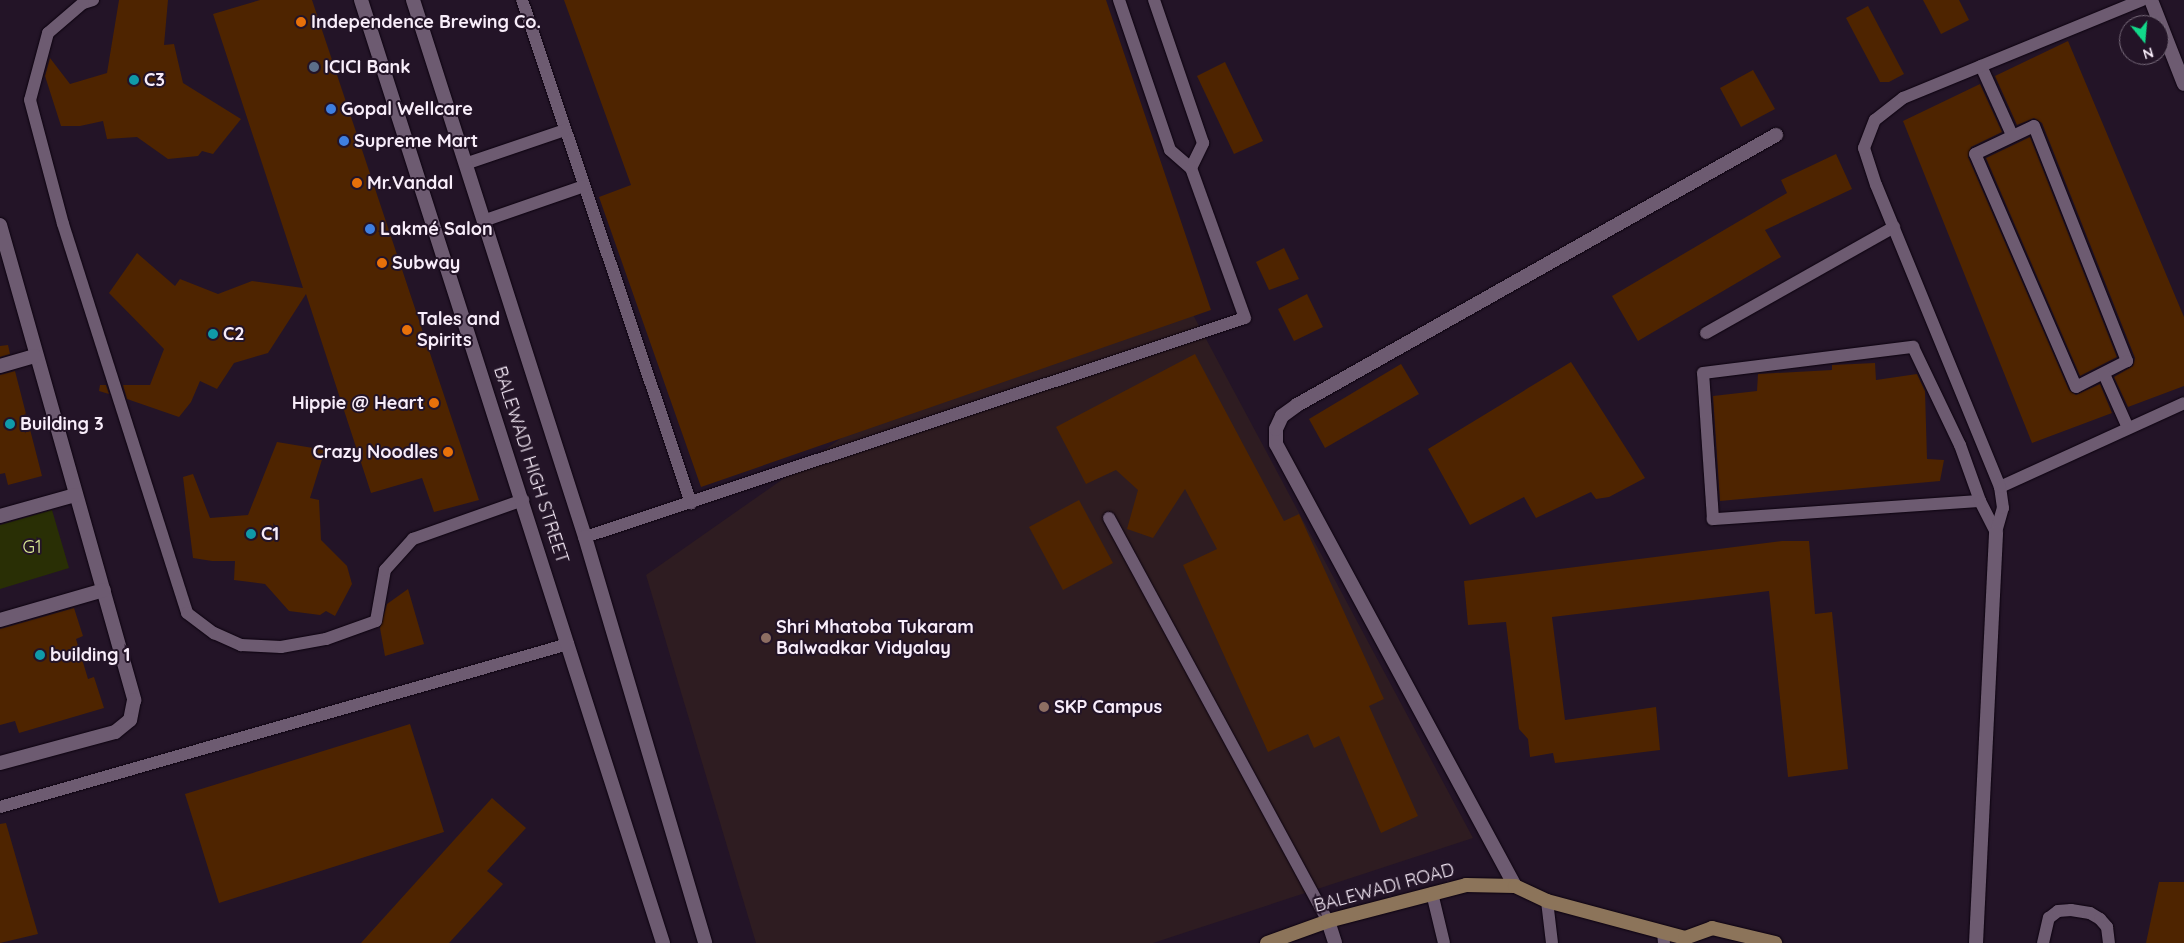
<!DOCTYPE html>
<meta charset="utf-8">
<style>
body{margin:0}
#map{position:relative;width:2184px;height:943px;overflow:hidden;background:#231427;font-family:Quicksand,sans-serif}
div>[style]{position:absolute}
.education>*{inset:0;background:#2e1c21}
.green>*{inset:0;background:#292f05}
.building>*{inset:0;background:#4e2400}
.roads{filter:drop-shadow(0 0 1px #0c020f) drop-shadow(0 0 1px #0c020f)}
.service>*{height:12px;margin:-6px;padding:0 6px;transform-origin:6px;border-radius:6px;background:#6d5b71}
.minor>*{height:14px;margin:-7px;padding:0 7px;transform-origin:7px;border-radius:7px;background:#6d5b71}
.tertiary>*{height:14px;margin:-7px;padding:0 7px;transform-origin:7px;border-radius:7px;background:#6d5b71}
.secondary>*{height:14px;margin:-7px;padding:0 7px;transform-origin:7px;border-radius:7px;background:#8c745a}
.dots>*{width:14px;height:14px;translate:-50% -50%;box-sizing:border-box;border:2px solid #231427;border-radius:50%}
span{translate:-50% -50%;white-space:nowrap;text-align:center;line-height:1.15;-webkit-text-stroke:4px #231427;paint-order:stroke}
.poi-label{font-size:18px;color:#f8edfa;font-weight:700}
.left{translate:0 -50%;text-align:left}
.right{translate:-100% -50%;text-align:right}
.street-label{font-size:18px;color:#f8edfa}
.park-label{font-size:18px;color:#dae995}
.north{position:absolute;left:2119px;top:15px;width:50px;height:50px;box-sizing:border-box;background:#231427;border:1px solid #786b7b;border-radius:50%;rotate:163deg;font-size:14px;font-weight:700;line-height:20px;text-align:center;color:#f8edfa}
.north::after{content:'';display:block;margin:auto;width:18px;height:22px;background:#12d98a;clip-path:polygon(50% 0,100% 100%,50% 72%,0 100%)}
</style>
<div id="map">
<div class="education">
<div style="clip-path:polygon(1145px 225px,1473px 838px,1153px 943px,756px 943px,646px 575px)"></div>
</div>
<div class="green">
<div style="clip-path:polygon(52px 510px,69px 568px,0 589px,0 525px)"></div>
</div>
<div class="building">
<div style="clip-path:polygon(119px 0,168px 0,164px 45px,174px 44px,183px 83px,241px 119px,213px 154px,202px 151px,198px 156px,168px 159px,137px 137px,107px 139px,103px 121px,80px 126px,61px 126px,45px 76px,50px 58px,70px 84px,107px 73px)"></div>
<div style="clip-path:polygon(260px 0,312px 0,479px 500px,434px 512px,422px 478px,371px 493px,306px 294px,268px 353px,234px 363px,217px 389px,200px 381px,191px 402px,179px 417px,127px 399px,123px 385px,150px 385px,164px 349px,109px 293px,137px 253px,175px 286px,180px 279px,218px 294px,252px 281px,303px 288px,213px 14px)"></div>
<div style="clip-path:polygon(564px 0,1106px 0,1211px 310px,701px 487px,599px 197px,631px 185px)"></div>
<div style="clip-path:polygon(1923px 0,1959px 0,1969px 20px,1941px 34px)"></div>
<div style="clip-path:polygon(1868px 6px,1904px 74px,1889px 82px,1880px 82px,1846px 18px)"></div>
<div style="clip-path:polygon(2068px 41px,2184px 317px,2184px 386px,2128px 407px,2114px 377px,2133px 366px,2135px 358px,2042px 123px,2034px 118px,2017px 125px,1995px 76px)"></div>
<div style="clip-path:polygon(1225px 62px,1263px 141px,1234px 154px,1197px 76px)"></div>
<div style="clip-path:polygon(1753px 70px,1775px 109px,1741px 127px,1720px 88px)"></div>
<div style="clip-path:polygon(1980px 84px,2002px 132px,1971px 147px,1968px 157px,2069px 390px,2076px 395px,2100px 384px,2112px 413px,2032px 443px,1903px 121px)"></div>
<div style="clip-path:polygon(2030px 137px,2117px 357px,2080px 376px,1986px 158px)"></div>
<div style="clip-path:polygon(1836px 154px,1852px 189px,1765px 230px,1781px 257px,1638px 341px,1612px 296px,1787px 193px,1781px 180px)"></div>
<div style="clip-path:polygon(1284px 248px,1299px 279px,1269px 290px,1256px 262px)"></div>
<div style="clip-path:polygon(1307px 294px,1323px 327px,1294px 341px,1278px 309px)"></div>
<div style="clip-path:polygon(8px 345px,10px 354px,0 357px,0 346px)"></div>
<div style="clip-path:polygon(1195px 354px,1284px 521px,1299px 514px,1384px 699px,1369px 706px,1418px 816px,1381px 833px,1339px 736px,1314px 748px,1308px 734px,1268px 752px,1183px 565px,1217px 549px,1185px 489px,1153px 538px,1127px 529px,1138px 490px,1116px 470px,1086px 484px,1056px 427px)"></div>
<div style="clip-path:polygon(1571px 362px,1645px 478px,1609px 497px,1596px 499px,1591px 492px,1536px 518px,1524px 497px,1470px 525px,1428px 449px)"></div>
<div style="clip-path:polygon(1875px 363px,1876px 380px,1917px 374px,1925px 391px,1927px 459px,1944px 460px,1940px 481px,1720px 501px,1713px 396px,1757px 391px,1758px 374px,1832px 370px,1832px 365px)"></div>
<div style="clip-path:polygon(1401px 364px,1419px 394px,1325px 448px,1309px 419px)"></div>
<div style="clip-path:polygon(15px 371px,42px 476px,8px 485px,5px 473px,0 474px,0 375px)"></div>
<div style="clip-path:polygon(100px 385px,106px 385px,109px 394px,99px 391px)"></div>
<div style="clip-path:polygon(277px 442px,325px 450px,310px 498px,319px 500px,321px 540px,347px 566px,352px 584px,335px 616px,326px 611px,320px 615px,289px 611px,265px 584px,234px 580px,235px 561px,212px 561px,193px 558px,183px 477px,193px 474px,210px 518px,248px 515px)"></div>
<div style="clip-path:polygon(1079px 500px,1113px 563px,1063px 590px,1029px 527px)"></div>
<div style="clip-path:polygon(1782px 541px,1809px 541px,1815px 614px,1832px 612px,1848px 769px,1788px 777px,1769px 591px,1552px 617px,1565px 720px,1656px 707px,1660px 750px,1555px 763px,1553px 753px,1530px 757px,1528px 739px,1519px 729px,1506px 622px,1468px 625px,1464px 581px)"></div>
<div style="clip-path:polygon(408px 589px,424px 644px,385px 656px,380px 628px,387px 604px)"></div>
<div style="clip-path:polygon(74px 608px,83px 636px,76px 639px,88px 679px,94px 677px,104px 708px,19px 733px,15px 721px,0 725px,0 629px)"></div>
<div style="clip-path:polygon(410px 724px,444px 832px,219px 903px,185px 794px)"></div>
<div style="clip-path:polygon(492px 798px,526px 828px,487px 871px,503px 884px,449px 943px,361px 943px)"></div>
<div style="clip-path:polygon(6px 823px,38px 934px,0 943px,0 824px)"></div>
<div style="clip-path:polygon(2159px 882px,2184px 882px,2184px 943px,2146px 943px)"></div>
</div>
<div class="roads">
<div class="service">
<div style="left:93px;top:0;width:10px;rotate:163deg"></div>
<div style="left:83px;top:3px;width:46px;rotate:139.4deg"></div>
<div style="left:48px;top:33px;width:69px;rotate:105deg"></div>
<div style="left:30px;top:100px;width:128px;rotate:75.1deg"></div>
<div style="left:63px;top:224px;width:408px;rotate:72.3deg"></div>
<div style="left:187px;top:613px;width:34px;rotate:37deg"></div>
<div style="left:214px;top:633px;width:30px;rotate:24deg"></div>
<div style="left:241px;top:645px;width:40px;rotate:2.9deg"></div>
<div style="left:281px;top:647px;width:46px;rotate:-10.1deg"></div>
<div style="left:326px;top:639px;width:53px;rotate:-19.8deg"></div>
<div style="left:376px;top:621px;width:52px;rotate:-80deg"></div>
<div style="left:385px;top:570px;width:42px;rotate:-47.9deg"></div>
<div style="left:413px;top:539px;width:117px;rotate:-19.5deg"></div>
<div style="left:522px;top:0;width:531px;rotate:71.43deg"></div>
<div style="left:1119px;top:0;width:158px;rotate:71.2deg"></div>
<div style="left:1170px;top:150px;width:28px;rotate:41deg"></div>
<div style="left:1191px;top:168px;width:28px;rotate:-64deg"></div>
<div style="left:1203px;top:143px;width:151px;rotate:-108.9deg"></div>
<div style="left:1981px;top:66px;width:76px;rotate:65.8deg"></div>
<div style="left:2034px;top:126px;width:253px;rotate:68.4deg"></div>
<div style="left:2127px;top:361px;width:57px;rotate:153deg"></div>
<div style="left:2076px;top:387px;width:254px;rotate:-113.4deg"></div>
<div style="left:1975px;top:154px;width:65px;rotate:-25.4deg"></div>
<div style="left:465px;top:164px;width:106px;rotate:-18.8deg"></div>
<div style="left:483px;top:221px;width:107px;rotate:-19.1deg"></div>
<div style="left:1706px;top:333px;width:216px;rotate:-29.4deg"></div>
<div style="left:2104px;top:374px;width:59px;rotate:66deg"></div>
<div style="left:2000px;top:487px;width:202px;rotate:-24.5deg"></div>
<div style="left:1980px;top:501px;width:268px;rotate:176.1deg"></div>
<div style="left:1713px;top:519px;width:146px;rotate:-93.9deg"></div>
<div style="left:1703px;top:373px;width:212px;rotate:-7.1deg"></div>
<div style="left:1913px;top:347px;width:109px;rotate:64.4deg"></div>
<div style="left:1960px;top:445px;width:59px;rotate:70.3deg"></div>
<div style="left:1980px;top:501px;width:35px;rotate:63deg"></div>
<div style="left:1109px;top:518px;width:459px;rotate:61.5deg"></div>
<div style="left:1996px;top:532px;width:25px;rotate:-74deg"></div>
<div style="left:2003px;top:508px;width:21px;rotate:-98deg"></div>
<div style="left:2000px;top:487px;width:326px;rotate:-112.3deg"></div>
<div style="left:1876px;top:185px;width:39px;rotate:-108deg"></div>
<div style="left:1864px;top:148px;width:30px;rotate:-69deg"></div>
<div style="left:1875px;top:120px;width:36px;rotate:-38deg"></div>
<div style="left:1903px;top:98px;width:258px;rotate:-22.3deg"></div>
<div style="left:585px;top:537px;width:695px;rotate:-18.36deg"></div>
<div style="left:1245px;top:318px;width:159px;rotate:-109.8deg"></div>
<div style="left:0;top:807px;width:591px;rotate:-16.01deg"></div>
<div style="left:1432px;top:893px;width:51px;rotate:76.5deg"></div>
<div style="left:1547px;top:901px;width:42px;rotate:83.2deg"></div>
<div style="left:1663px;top:932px;width:11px;rotate:85deg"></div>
<div style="left:2043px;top:943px;width:26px;rotate:-77deg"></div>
<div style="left:2049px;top:918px;width:11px;rotate:-38deg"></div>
<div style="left:2058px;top:911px;width:13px;rotate:-4deg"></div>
<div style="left:2071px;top:910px;width:19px;rotate:9deg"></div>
<div style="left:2090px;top:913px;width:12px;rotate:31deg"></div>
<div style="left:2100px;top:919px;width:11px;rotate:49deg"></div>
<div style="left:2107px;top:927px;width:16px;rotate:83deg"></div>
</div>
<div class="minor">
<div style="left:0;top:225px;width:494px;rotate:74.2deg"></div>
<div style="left:134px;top:700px;width:20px;rotate:101deg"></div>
<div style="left:130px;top:720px;width:19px;rotate:141deg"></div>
<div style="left:115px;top:732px;width:119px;rotate:164.9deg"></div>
<div style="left:0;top:366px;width:36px;rotate:-16deg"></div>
<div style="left:0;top:516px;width:78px;rotate:-15.6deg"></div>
<div style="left:0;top:620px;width:108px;rotate:-16.1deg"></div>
<div style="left:1515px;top:886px;width:502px;rotate:-118.4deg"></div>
<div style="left:1276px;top:444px;width:15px;rotate:-90deg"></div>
<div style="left:1276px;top:429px;width:14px;rotate:-65deg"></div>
<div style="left:1282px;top:416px;width:19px;rotate:-36deg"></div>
<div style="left:1297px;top:405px;width:550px;rotate:-29.41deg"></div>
<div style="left:1328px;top:921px;width:23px;rotate:72deg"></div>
<div style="left:1976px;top:943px;width:411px;rotate:-87.2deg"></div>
</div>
<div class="tertiary">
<div style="left:361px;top:0;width:990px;rotate:72.24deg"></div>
<div style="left:413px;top:0;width:564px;rotate:72.24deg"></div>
<div style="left:585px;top:537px;width:423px;rotate:73.5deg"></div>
<div style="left:2151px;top:0;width:90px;rotate:68.6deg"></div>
</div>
<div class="secondary">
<div style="left:1267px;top:943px;width:65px;rotate:-19.8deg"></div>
<div style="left:1328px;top:921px;width:143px;rotate:-14.6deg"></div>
<div style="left:1466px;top:885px;width:49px;rotate:1.2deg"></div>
<div style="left:1515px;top:886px;width:35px;rotate:25deg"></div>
<div style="left:1547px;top:901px;width:143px;rotate:15deg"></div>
<div style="left:1685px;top:938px;width:29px;rotate:-20deg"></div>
<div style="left:1712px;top:928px;width:65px;rotate:13.4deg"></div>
</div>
</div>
<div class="dots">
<div style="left:301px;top:22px;background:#e8710a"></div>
<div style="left:314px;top:67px;background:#5c6f8a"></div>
<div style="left:134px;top:80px;background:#0f9aa8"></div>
<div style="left:331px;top:109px;background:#3f7fe0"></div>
<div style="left:344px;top:141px;background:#3f7fe0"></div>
<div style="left:357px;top:183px;background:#e8710a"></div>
<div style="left:370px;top:229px;background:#3f7fe0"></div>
<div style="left:382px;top:263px;background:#e8710a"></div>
<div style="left:407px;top:330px;background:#e8710a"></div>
<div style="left:213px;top:334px;background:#0f9aa8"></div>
<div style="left:434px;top:403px;background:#e8710a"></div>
<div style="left:10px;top:424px;background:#0f9aa8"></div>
<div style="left:448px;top:452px;background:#e8710a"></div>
<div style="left:251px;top:534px;background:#0f9aa8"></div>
<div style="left:766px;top:638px;background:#8d6e63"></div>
<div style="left:40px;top:655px;background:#0f9aa8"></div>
<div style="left:1044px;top:707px;background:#8d6e63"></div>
</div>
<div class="poi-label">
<span class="left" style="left:311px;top:22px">Independence Brewing Co.</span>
<span class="left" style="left:324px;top:67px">ICICI Bank</span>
<span class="left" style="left:144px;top:80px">C3</span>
<span class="left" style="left:341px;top:109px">Gopal Wellcare</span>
<span class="left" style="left:354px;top:141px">Supreme Mart</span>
<span class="left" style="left:367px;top:183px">Mr.Vandal</span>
<span class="left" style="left:380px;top:229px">Lakmé Salon</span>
<span class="left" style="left:392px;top:263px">Subway</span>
<span class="left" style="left:417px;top:330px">Tales and<br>Spirits</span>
<span class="left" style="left:223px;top:334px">C2</span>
<span class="right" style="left:424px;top:403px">Hippie @ Heart</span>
<span class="left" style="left:20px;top:424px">Building 3</span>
<span class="right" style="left:438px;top:452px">Crazy Noodles</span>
<span class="left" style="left:261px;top:534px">C1</span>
<span class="left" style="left:776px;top:638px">Shri Mhatoba Tukaram<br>Balwadkar Vidyalay</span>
<span class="left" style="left:50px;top:655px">building 1</span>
<span class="left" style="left:1054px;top:707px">SKP Campus</span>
</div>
<div class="street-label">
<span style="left:531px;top:465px;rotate:72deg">BALEWADI HIGH STREET</span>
<span style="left:1384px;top:888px;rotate:-15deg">BALEWADI ROAD</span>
</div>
<div class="park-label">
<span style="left:32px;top:547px">G1</span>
</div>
<div class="north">N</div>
</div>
